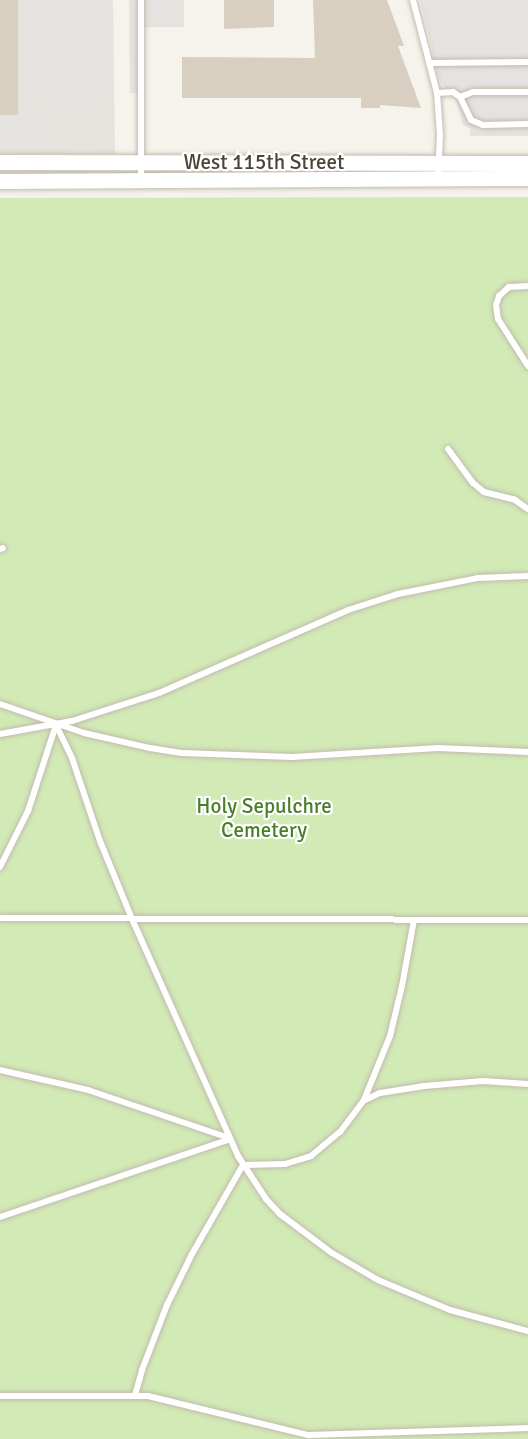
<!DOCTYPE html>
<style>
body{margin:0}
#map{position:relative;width:528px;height:1439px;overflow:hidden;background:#f6f3ec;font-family:Signika,sans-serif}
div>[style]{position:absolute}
.industrial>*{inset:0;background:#e6e2dd}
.green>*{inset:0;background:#d2eab5}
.parking>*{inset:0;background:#e5e3e0}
.building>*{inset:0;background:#d8cfc1}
.roads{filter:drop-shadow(0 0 2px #c2bbae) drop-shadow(0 0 2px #c2bbae)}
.service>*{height:6px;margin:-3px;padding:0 3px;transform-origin:3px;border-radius:3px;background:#fff}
.tertiary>*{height:15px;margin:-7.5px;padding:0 7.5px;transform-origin:7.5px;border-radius:7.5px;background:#fff}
span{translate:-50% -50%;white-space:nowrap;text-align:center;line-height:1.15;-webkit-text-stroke:4.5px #fff;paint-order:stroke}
.street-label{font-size:21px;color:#4b4439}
.park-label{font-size:21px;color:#4a7f2a}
</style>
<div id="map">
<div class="industrial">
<div style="clip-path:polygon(0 0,113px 0,115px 154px,0 154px)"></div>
</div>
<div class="green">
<div style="clip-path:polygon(528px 197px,528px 1439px,0 1439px,0 198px)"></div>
</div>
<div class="parking">
<div style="clip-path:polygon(18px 0,111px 0,112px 89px,95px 89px,96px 110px,61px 112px,60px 103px,52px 96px,18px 95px)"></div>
<div style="clip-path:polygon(129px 0,184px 0,184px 27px,141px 27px,142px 93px,130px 93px)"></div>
<div style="clip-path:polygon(420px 0,528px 0,528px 136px,470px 136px,470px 128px,463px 125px,456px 99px,440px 82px)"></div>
<div style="clip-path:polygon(0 118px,50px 118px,51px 147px,0 147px)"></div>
</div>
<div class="building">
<div style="clip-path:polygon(0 0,18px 0,18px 115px,0 115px)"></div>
<div style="clip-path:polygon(224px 0,274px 0,274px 27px,224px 29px)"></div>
<div style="clip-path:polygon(313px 0,387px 0,404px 46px,398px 46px,421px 108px,380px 105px,380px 108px,361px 108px,361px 98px,182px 98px,182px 57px,315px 58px)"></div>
</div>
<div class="roads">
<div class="service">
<div style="left:141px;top:0;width:179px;rotate:90deg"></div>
<div style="left:413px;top:0;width:96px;rotate:75.5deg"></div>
<div style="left:437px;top:93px;width:42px;rotate:85.9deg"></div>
<div style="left:440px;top:135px;width:44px;rotate:92.6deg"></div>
<div style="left:429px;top:63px;width:99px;rotate:-0.6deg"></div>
<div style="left:437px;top:93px;width:16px;rotate:-4deg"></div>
<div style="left:453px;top:92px;width:9px;rotate:36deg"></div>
<div style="left:460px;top:97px;width:25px;rotate:64deg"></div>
<div style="left:471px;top:120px;width:13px;rotate:23deg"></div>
<div style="left:483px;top:125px;width:45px;rotate:-1.3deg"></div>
<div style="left:460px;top:97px;width:14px;rotate:-21deg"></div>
<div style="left:473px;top:92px;width:55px"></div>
<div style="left:528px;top:286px;width:19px;rotate:177deg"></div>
<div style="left:509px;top:287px;width:13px;rotate:138deg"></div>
<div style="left:499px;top:296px;width:9px;rotate:108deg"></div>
<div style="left:496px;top:305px;width:14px;rotate:82deg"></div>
<div style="left:498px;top:319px;width:56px;rotate:57.4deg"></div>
<div style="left:448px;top:449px;width:42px;rotate:53.7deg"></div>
<div style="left:473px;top:483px;width:14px;rotate:39deg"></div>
<div style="left:484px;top:492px;width:32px;rotate:14deg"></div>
<div style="left:515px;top:500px;width:16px;rotate:35deg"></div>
<div style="left:0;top:549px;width:3px;rotate:-18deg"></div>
<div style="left:0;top:704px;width:89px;rotate:19deg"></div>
<div style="left:84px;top:733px;width:68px;rotate:12.8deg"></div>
<div style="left:150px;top:748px;width:32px;rotate:9deg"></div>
<div style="left:182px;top:753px;width:110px;rotate:2.1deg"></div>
<div style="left:292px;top:757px;width:146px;rotate:-3.5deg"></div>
<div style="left:438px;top:748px;width:90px;rotate:2.5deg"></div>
<div style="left:0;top:734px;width:73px;rotate:-10.2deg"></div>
<div style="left:72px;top:721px;width:91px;rotate:-17.8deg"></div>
<div style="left:159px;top:693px;width:206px;rotate:-23.7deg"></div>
<div style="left:348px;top:610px;width:52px;rotate:-17.7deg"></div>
<div style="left:398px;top:594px;width:82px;rotate:-11.3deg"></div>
<div style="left:478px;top:578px;width:50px;rotate:-2.3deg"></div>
<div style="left:0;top:867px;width:63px;rotate:-63.4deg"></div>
<div style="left:28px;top:811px;width:90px;rotate:-72deg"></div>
<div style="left:56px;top:725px;width:37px;rotate:64deg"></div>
<div style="left:72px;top:758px;width:88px;rotate:71.4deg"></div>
<div style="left:100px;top:841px;width:84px;rotate:67.7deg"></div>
<div style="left:132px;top:919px;width:260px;rotate:65.9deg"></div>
<div style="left:238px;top:1156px;width:51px;rotate:56.9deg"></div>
<div style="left:266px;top:1199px;width:21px;rotate:47deg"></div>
<div style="left:280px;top:1214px;width:65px;rotate:36.9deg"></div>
<div style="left:332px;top:1253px;width:53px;rotate:30.4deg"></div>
<div style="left:378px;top:1280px;width:78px;rotate:22.6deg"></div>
<div style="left:450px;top:1310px;width:81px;rotate:15.1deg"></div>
<div style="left:0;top:918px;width:528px;rotate:0.22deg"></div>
<div style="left:0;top:1070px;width:90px;rotate:12.8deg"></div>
<div style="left:88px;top:1090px;width:149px;rotate:18.8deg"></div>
<div style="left:365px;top:1100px;width:17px;rotate:-25deg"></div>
<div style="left:380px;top:1093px;width:45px;rotate:-9deg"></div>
<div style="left:424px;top:1086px;width:59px;rotate:-4.8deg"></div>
<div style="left:483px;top:1081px;width:45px;rotate:3.8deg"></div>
<div style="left:0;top:1217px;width:243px;rotate:-18.7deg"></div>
<div style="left:135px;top:1395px;width:26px;rotate:-74deg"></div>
<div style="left:142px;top:1370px;width:70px;rotate:-69deg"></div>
<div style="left:167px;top:1305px;width:57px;rotate:-63.9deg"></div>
<div style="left:192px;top:1254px;width:103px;rotate:-60.2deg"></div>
<div style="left:243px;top:1165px;width:42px;rotate:-1.4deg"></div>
<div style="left:285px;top:1164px;width:27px;rotate:-17deg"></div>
<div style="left:311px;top:1156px;width:38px;rotate:-40deg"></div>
<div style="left:340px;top:1132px;width:40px;rotate:-53deg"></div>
<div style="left:364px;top:1100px;width:69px;rotate:-67.9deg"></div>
<div style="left:390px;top:1036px;width:51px;rotate:-76.5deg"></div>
<div style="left:402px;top:986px;width:67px;rotate:-79.7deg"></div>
<div style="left:0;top:1396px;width:148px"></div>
<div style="left:148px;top:1396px;width:165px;rotate:13.7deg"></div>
<div style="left:308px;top:1435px;width:220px;rotate:-1.8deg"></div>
</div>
<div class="tertiary">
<div style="left:0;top:162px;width:528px;rotate:0.11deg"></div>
<div style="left:0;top:181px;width:528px;rotate:-0.33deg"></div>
</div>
</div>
<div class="street-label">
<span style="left:264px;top:162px">West 115th Street</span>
</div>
<div class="park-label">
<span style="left:264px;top:818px">Holy Sepulchre<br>Cemetery</span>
</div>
</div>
